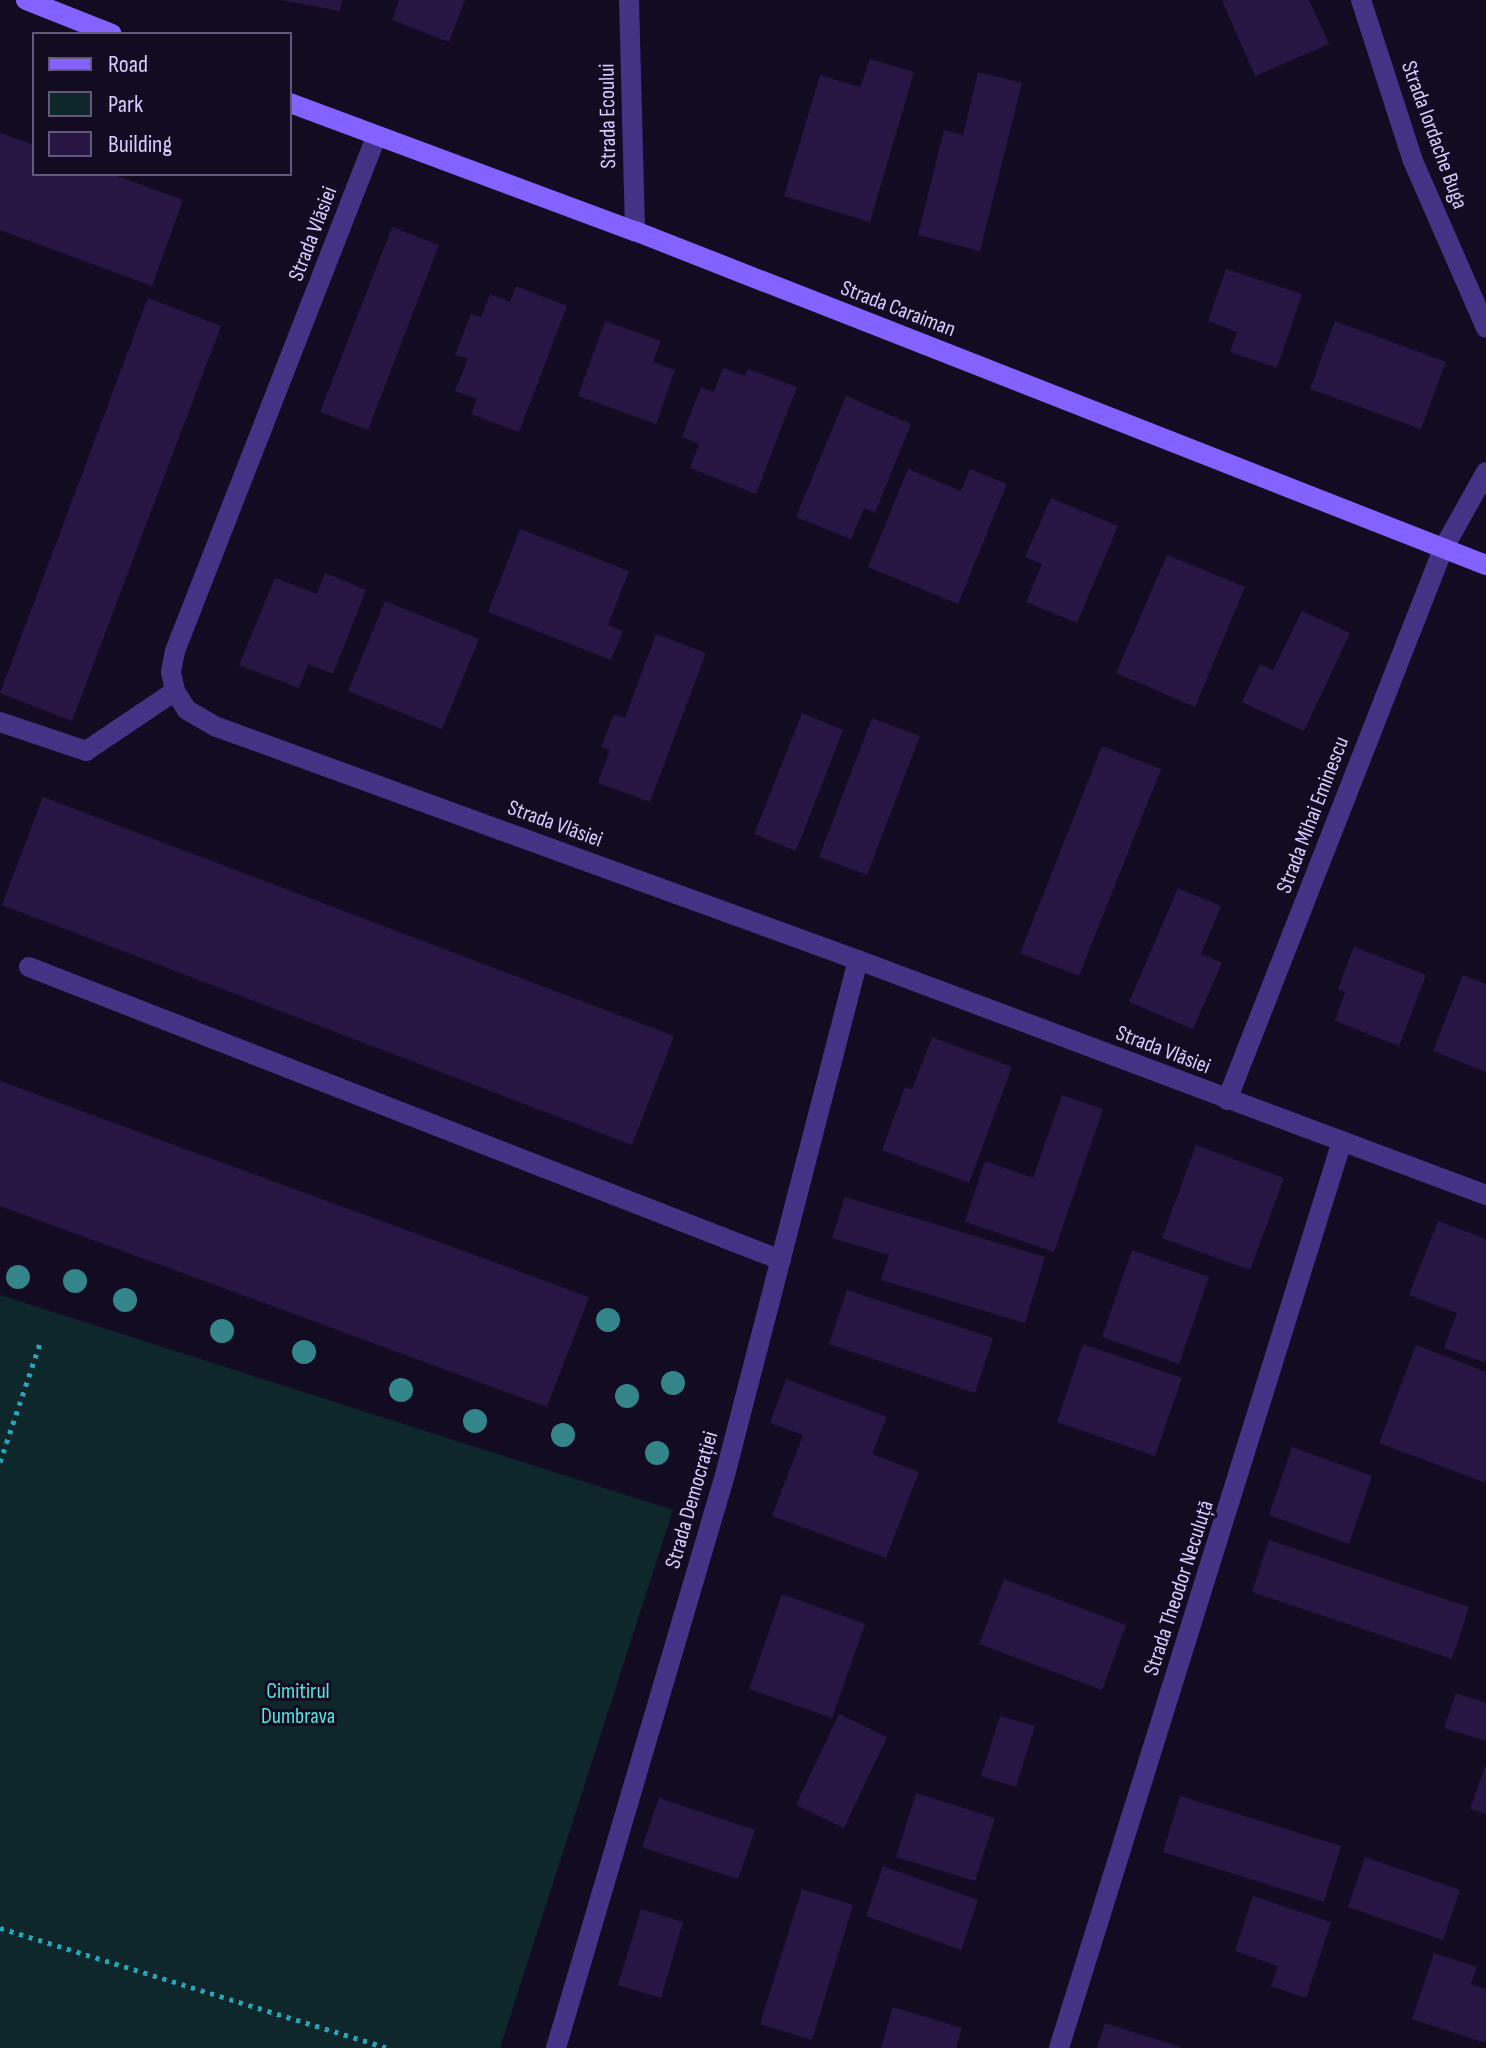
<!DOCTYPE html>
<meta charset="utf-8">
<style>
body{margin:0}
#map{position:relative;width:1486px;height:2048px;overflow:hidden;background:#130b21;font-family:"Sofia Sans Condensed",sans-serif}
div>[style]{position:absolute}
.green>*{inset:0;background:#0e272b}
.building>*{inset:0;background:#271643}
.path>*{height:5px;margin-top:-2.5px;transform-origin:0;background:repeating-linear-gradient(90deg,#24a7ba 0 4px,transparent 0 10px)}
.lane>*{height:20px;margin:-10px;padding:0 10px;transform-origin:10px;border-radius:10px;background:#443284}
.street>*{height:20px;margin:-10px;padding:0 10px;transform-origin:10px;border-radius:10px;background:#443284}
.secondary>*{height:20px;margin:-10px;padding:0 10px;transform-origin:10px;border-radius:10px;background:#8362ff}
.trees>*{width:24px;height:24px;margin:-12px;border-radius:50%;background:#338589}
span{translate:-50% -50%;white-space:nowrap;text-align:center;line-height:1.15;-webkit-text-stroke:6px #130b21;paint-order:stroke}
.street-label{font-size:22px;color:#dbcbff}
.park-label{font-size:22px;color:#4ee8de}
.legend{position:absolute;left:32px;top:32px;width:260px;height:144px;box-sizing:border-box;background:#130b21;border:2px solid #63587a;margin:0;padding:10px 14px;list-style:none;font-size:24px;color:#dbcbff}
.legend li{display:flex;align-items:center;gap:16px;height:40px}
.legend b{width:40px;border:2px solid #63587a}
</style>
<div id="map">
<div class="green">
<div style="clip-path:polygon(0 1295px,673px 1510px,500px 2048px,0 2048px)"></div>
</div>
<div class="building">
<div style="clip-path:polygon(280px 0,342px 0,340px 11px)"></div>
<div style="clip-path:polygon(399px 0,465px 0,449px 42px,392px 20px)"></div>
<div style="clip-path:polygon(1222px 0,1309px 0,1329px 44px,1255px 76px)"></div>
<div style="clip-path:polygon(870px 59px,914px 72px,870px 222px,784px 196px,820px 75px,860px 87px)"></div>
<div style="clip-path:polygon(978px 72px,1022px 83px,980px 251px,918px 235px,944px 130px,963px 135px)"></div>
<div style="clip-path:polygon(0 133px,34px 145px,34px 174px,112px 174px,183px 200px,152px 286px,0 230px)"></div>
<div style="clip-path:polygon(392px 227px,439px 245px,368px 430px,320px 412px)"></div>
<div style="clip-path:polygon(1226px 269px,1302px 294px,1277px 368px,1230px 352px,1237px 332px,1208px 321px)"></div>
<div style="clip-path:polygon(516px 286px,567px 306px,519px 432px,471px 414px,477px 399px,455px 391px,468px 359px,455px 355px,471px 314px,481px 317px,490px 294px,510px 302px)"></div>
<div style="clip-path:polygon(148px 298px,221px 326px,72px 721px,0 693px)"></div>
<div style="clip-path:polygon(605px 321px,661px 341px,653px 362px,675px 370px,656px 424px,578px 396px)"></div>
<div style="clip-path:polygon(1335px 321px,1446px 362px,1421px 429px,1310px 389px)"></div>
<div style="clip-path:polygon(723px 368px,745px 376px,748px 369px,797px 387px,756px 494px,690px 468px,699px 444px,682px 437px,701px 387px,714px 392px)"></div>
<div style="clip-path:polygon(846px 396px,911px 424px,875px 513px,864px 508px,851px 539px,796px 517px)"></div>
<div style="clip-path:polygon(908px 469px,961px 491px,970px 469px,1007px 484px,958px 604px,868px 567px)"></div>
<div style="clip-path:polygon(1051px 498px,1118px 526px,1077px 623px,1026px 602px,1042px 564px,1025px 557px)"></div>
<div style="clip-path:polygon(520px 529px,629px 571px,608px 625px,623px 631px,611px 660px,488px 612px)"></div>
<div style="clip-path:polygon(1167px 555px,1245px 587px,1195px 707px,1116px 673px)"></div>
<div style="clip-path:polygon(325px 573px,366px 590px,333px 674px,308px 664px,299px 688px,239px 665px,275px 578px,317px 594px)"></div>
<div style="clip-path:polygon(385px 601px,479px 639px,442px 729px,348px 691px)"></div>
<div style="clip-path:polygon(1302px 611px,1350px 633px,1304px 731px,1242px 702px,1260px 664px,1273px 670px)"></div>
<div style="clip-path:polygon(656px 634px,706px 653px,650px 802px,598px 783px,610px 750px,601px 747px,614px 714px,625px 718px)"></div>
<div style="clip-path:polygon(802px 713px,843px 730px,796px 851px,754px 834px)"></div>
<div style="clip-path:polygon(872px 718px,920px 736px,867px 875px,819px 857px)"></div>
<div style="clip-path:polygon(1102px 746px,1161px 769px,1079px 976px,1020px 953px)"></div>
<div style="clip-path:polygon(43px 797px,674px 1036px,632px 1145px,2px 905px)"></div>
<div style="clip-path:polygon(1178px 888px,1221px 906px,1201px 954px,1222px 963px,1193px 1029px,1129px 1002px)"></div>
<div style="clip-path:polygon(1354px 947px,1426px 975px,1399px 1046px,1335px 1021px,1345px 992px,1338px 989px)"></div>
<div style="clip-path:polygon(1463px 975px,1486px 984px,1486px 1072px,1433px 1051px)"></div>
<div style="clip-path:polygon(932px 1037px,1012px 1067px,969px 1183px,882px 1150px,905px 1087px,912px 1090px)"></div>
<div style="clip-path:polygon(0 1081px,589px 1297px,547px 1407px,0 1206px)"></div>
<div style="clip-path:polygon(1062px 1095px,1103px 1109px,1054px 1252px,965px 1222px,985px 1161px,1033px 1178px)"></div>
<div style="clip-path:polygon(1196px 1145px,1284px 1178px,1250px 1270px,1162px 1238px)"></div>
<div style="clip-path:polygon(845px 1197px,1045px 1257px,1025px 1323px,881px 1280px,889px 1255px,832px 1238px)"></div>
<div style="clip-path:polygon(1438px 1221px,1486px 1239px,1486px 1363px,1444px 1348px,1457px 1313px,1409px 1295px)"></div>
<div style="clip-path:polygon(1132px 1250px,1209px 1277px,1179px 1364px,1102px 1337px)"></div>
<div style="clip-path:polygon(847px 1290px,993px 1338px,975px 1393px,829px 1344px)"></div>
<div style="clip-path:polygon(1083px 1344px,1182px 1378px,1155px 1456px,1057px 1422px)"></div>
<div style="clip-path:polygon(1416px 1345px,1486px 1372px,1486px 1483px,1379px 1443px)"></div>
<div style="clip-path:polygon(786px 1379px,887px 1417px,872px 1454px,919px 1472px,886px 1558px,772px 1516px,803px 1435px,770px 1423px)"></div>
<div style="clip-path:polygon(1292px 1447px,1372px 1476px,1349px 1544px,1269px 1515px)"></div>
<div style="clip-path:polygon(1269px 1540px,1469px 1607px,1452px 1659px,1252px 1592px)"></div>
<div style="clip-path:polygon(1004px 1579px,1126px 1625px,1102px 1690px,979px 1644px)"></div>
<div style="clip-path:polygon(782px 1594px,865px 1624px,832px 1718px,749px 1689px)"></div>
<div style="clip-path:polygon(1456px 1693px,1486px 1703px,1486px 1741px,1444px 1728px)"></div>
<div style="clip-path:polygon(839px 1714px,887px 1737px,844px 1828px,796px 1805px)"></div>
<div style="clip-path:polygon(1000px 1716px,1035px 1726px,1016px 1787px,981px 1776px)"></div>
<div style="clip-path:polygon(1486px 1764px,1486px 1814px,1470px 1809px)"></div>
<div style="clip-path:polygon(916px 1793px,995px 1818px,975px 1881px,896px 1857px)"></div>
<div style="clip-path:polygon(1180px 1796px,1341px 1846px,1324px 1902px,1163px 1852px)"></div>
<div style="clip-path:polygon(659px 1798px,755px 1830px,738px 1879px,642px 1847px)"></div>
<div style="clip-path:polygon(1365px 1857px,1460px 1890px,1443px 1940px,1348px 1907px)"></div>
<div style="clip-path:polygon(883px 1866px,978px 1900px,961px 1950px,866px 1916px)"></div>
<div style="clip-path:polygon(802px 1889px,853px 1905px,812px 2040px,760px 2024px)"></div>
<div style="clip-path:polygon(1253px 1896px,1331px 1922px,1306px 1998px,1271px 1986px,1278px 1966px,1235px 1951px)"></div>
<div style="clip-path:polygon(641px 1909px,683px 1922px,661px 1998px,618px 1985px)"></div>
<div style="clip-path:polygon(1434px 1953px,1477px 1967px,1471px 1984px,1486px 1989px,1486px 2043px,1412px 2019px)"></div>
<div style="clip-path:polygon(893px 2007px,962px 2028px,956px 2048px,881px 2048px)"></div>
<div style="clip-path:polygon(1105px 2023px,1180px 2047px,1180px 2048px,1097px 2048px)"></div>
</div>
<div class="path">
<div style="left:0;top:1462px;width:129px;rotate:-71.4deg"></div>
<div style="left:0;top:1928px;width:405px;rotate:17.2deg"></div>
</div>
<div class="lane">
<div style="left:0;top:722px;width:91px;rotate:18.6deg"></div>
<div style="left:86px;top:751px;width:107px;rotate:-34deg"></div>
</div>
<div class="street">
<div style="left:629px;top:0;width:231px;rotate:88.5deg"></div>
<div style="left:1361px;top:0;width:169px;rotate:72.1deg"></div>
<div style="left:1413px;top:161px;width:182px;rotate:66.4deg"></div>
<div style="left:376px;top:137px;width:552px;rotate:111.36deg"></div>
<div style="left:175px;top:651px;width:21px;rotate:101deg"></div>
<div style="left:171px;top:672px;width:19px;rotate:78deg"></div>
<div style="left:175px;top:691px;width:22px;rotate:58deg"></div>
<div style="left:187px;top:710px;width:34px;rotate:30deg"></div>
<div style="left:217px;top:727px;width:682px;rotate:19.98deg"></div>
<div style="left:858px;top:960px;width:671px;rotate:20.52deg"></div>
<div style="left:29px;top:967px;width:807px;rotate:21.29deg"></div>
<div style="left:1227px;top:1100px;width:592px;rotate:-68.59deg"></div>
<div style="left:1443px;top:549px;width:88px;rotate:-60.8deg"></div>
<div style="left:556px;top:2048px;width:597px;rotate:-73.57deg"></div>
<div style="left:725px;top:1475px;width:532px;rotate:-75.52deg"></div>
<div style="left:1059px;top:2048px;width:950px;rotate:-72.67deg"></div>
</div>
<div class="secondary">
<div style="left:26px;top:0;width:92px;rotate:21.6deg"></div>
<div style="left:290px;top:103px;width:368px;rotate:20.4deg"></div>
<div style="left:635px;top:231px;width:914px;rotate:21.43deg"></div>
</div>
<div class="trees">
<div style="left:18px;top:1277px"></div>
<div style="left:75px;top:1281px"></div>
<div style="left:125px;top:1300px"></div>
<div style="left:608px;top:1320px"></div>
<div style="left:222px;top:1331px"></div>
<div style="left:304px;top:1352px"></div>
<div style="left:673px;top:1383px"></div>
<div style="left:401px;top:1390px"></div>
<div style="left:627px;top:1396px"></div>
<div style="left:475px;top:1421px"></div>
<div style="left:563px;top:1435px"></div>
<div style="left:657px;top:1453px"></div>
</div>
<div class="street-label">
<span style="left:608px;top:116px;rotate:-91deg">Strada Ecoului</span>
<span style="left:1434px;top:135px;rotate:70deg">Strada Iordache Buga</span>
<span style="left:313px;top:234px;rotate:-69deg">Strada Vlăsiei</span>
<span style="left:898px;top:309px;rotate:21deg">Strada Caraiman</span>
<span style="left:1313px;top:815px;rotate:-69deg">Strada Mihai Eminescu</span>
<span style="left:555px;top:824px;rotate:20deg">Strada Vlăsiei</span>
<span style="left:1163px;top:1050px;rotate:21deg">Strada Vlăsiei</span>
<span style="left:692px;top:1500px;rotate:-74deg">Strada Democrației</span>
<span style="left:1179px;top:1588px;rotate:-72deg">Strada Theodor Neculuță</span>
</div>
<div class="park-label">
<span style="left:298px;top:1704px">Cimitirul<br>Dumbrava</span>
</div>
<ul class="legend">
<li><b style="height:10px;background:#8362ff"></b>Road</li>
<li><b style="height:22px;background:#0e272b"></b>Park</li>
<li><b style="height:22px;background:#271643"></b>Building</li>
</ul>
</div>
